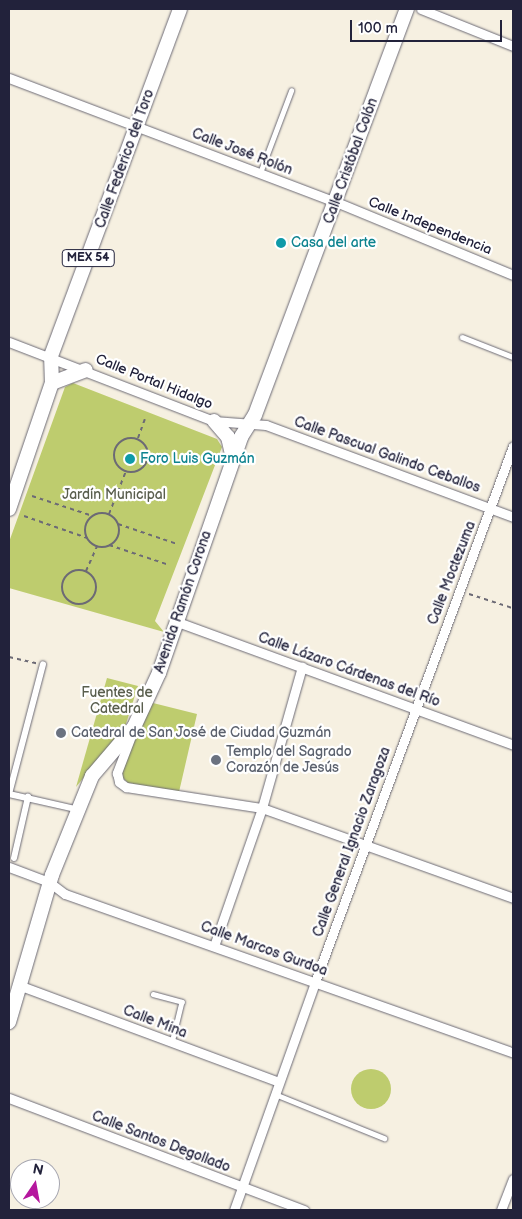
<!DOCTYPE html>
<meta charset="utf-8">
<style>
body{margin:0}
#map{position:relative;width:522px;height:1219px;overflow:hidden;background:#f6f0e1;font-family:"Balsamiq Sans",sans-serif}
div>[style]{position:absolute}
.green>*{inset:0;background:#becc6e}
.round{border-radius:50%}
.path>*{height:2px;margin-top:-1px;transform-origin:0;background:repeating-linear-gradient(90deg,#6c6a75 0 4px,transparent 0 8px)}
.path>.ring{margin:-1px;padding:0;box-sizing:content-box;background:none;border:2px solid #6c6a75;border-radius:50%}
.roads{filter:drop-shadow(0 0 1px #6c6a75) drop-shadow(0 0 1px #6c6a75)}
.service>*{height:4.5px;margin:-2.25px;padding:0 2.25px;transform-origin:2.25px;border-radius:2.25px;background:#fff}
.pedestrian>*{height:6px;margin:-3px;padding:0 3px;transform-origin:3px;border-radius:3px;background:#fff}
.minor>*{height:9px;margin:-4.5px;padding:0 4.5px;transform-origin:4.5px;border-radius:4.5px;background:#fff}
.primary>*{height:14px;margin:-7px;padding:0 7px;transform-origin:7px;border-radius:7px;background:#fff}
.dots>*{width:14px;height:14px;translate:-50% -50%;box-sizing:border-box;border:2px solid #fff;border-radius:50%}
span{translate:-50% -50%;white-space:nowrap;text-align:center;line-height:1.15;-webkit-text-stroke:4.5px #fff;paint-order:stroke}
.shield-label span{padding:1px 4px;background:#fff;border:1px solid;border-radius:4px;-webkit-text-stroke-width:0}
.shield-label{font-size:12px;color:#22223b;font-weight:700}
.street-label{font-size:14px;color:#22223b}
.culture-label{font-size:14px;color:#0d838f}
.left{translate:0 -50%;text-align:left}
.park-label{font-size:14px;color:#595e4d}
.worship-label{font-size:14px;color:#5b616d}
.frame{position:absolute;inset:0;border:10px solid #22223b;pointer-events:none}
.north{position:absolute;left:10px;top:1159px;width:50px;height:50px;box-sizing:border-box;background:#fff;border:1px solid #a7a7b1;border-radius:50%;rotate:12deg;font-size:14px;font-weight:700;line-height:20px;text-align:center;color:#22223b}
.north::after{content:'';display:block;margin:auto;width:18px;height:22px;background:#b5179e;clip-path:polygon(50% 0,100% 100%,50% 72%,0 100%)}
.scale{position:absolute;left:350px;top:20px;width:152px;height:22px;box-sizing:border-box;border:2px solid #22223b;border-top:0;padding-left:6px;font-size:15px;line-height:18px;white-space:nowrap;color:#22223b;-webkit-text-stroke:4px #fff;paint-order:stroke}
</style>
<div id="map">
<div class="green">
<div style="clip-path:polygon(73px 383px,217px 439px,222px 447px,155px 621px,164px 632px,9px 588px,9px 542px,65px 387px)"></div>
<div style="clip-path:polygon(107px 678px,138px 686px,125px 727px,76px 787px)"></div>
<div style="clip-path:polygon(149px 702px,197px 714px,179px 792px,128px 783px,123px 778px,122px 767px)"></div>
<div class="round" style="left:351px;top:1069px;width:40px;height:40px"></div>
</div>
<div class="path">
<div style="left:138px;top:438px;width:20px;rotate:-70deg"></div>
<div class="ring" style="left:114px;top:438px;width:32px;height:32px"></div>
<div style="left:32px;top:496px;width:64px;rotate:18.2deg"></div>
<div class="ring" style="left:85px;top:513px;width:32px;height:32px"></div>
<div style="left:109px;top:514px;width:46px;rotate:-68.4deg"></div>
<div style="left:24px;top:516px;width:67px;rotate:19.2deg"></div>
<div style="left:118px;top:524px;width:62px;rotate:18.7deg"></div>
<div style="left:109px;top:545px;width:63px;rotate:18.4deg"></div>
<div class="ring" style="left:62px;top:570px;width:32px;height:32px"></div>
<div style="left:86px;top:571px;width:27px;rotate:-66deg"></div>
<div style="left:469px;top:594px;width:45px;rotate:18deg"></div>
<div style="left:9px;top:657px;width:28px;rotate:13deg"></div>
</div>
<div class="roads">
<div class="service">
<div style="left:260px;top:173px;width:88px;rotate:-69.3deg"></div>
<div style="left:462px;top:337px;width:55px;rotate:21.4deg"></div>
<div style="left:153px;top:994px;width:30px;rotate:15deg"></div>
<div style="left:182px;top:1002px;width:42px;rotate:103.7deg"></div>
<div style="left:275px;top:1094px;width:118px;rotate:22deg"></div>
</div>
<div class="pedestrian">
<div style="left:9px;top:794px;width:134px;rotate:-75.3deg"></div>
<div style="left:9px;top:794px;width:64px;rotate:12.7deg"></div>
<div style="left:14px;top:858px;width:63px;rotate:-77.1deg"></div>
</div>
<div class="minor">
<div style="left:421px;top:9px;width:99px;rotate:21.9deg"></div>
<div style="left:9px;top:78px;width:350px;rotate:20.8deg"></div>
<div style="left:336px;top:202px;width:191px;rotate:22.4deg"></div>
<div style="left:9px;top:342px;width:220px;rotate:21.1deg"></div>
<div style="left:214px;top:421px;width:52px;rotate:4.4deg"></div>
<div style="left:266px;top:425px;width:264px;rotate:20.4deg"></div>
<div style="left:175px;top:621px;width:360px;rotate:20.1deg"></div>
<div style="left:131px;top:736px;width:40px;rotate:111deg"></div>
<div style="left:117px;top:773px;width:9px;rotate:77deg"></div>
<div style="left:119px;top:782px;width:9px;rotate:36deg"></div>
<div style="left:126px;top:787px;width:138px;rotate:8.8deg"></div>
<div style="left:262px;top:808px;width:267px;rotate:19.7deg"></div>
<div style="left:9px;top:867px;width:43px;rotate:20.6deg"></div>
<div style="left:49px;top:882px;width:20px;rotate:37deg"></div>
<div style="left:65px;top:894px;width:475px;rotate:19.5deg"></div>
<div style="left:214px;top:946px;width:146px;rotate:-70.8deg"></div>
<div style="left:262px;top:808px;width:147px;rotate:-74.2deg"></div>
<div style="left:21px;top:986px;width:275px;rotate:20.4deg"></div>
<div style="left:9px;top:1098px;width:316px;rotate:20.8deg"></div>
<div style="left:234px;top:1210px;width:242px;rotate:-70.4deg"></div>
<div style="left:315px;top:982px;width:571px;rotate:-69.73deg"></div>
<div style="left:501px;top:1210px;width:33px;rotate:-69deg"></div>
</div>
<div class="primary">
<div style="left:52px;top:383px;width:36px;rotate:-21deg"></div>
<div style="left:214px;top:421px;width:21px;rotate:49deg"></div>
<div style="left:228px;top:437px;width:23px;rotate:77deg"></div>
<div style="left:9px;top:509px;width:133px;rotate:-71.2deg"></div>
<div style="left:52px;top:383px;width:27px;rotate:-92deg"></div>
<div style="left:51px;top:356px;width:370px;rotate:-69.6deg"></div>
<div style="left:9px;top:1022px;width:153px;rotate:-73.7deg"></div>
<div style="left:52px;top:875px;width:107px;rotate:-68deg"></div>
<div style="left:92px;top:776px;width:65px;rotate:-49.4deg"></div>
<div style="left:134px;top:727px;width:60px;rotate:-65.2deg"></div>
<div style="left:159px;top:673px;width:250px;rotate:-70.8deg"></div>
<div style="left:241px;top:437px;width:26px;rotate:-58deg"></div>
<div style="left:255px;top:415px;width:434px;rotate:-69.5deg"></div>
</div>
</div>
<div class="dots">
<div style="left:281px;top:243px;background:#0f9aa8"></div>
<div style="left:130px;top:459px;background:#0f9aa8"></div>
<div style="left:61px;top:733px;background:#6b7280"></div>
<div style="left:216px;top:760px;background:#6b7280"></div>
</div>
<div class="shield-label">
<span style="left:88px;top:258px">MEX 54</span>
</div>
<div class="street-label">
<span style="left:242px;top:152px;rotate:21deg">Calle José Rolón</span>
<span style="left:125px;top:159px;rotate:-70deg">Calle Federico del Toro</span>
<span style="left:351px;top:161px;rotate:-70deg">Calle Cristóbal Colón</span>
<span style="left:430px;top:226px;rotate:22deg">Calle Independencia</span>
<span style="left:154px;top:382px;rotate:22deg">Calle Portal Hidalgo</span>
<span style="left:387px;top:455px;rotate:20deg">Calle Pascual Galindo Ceballos</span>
<span style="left:452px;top:573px;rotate:-69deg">Calle Moctezuma</span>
<span style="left:183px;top:602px;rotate:-71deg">Avenida Ramón Corona</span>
<span style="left:349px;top:670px;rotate:20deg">Calle Lázaro Cárdenas del Río</span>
<span style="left:352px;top:842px;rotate:-70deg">Calle General Ignacio Zaragoza</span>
<span style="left:264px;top:949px;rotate:20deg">Calle Marcos Gurdoa</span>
<span style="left:155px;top:1022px;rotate:21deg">Calle Mina</span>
<span style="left:161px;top:1142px;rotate:21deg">Calle Santos Degollado</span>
</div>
<div class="culture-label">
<span class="left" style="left:291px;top:243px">Casa del arte</span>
<span class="left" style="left:140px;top:459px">Foro Luis Guzmán</span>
</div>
<div class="park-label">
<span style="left:114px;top:495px">Jardín Municipal</span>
<span style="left:117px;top:701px">Fuentes de<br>Catedral</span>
</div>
<div class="worship-label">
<span class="left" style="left:71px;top:733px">Catedral de San José de Ciudad Guzmán</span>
<span class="left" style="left:226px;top:760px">Templo del Sagrado<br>Corazón de Jesús</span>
</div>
<div class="frame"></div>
<div class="north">N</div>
<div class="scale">100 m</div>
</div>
